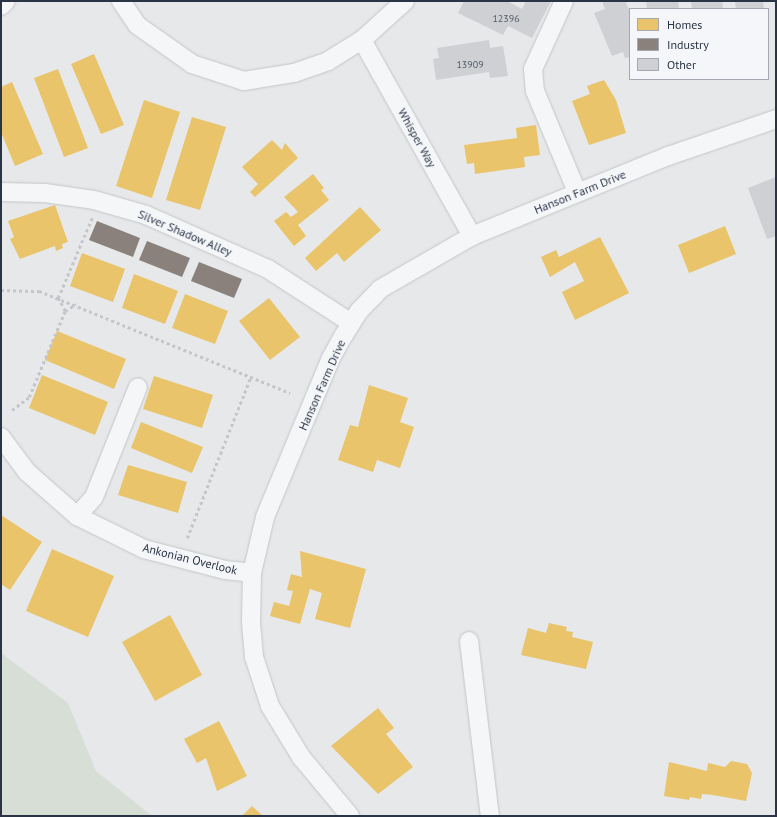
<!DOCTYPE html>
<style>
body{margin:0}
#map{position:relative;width:777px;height:817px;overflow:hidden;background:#e6e8ea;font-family:"PT Sans",sans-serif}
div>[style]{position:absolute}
.green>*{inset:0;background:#d6ded6}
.homes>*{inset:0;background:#e9c46a}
.industry>*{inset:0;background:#8a817c}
.building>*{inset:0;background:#ced0d3}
.path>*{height:2.5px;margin-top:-1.25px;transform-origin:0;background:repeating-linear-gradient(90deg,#c5c6ca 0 3px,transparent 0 6px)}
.roads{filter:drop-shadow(0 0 1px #c4c6c8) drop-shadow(0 0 1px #c4c6c8)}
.minor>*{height:18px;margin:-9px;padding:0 9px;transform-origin:9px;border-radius:9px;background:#f5f6f7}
span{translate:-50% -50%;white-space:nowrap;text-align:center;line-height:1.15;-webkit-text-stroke:4px #f4f6f9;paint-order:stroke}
.number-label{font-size:10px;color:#545c69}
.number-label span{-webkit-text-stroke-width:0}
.street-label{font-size:12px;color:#2b3445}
.frame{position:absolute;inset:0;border:2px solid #2b3445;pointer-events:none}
.legend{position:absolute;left:629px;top:8px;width:140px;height:72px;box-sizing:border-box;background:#f4f6f9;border:1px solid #a4a8b1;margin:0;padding:5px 7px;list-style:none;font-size:12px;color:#2b3445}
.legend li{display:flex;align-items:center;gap:8px;height:20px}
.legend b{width:20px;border:1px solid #a4a8b1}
</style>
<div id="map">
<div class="green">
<div style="clip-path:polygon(1px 653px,68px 703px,96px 771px,152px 816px,1px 816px)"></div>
</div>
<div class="homes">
<div style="clip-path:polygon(94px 54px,124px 125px,101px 134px,71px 64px)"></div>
<div style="clip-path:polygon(58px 69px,88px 148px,64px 157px,34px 78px)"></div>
<div style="clip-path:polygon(604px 80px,616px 100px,626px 133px,589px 145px,572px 101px,590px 94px,587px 86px)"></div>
<div style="clip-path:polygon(12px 82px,43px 154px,15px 166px,1px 132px,1px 87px)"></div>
<div style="clip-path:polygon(144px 100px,180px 112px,152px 198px,116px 186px)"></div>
<div style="clip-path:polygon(192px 117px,226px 127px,200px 210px,166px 200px)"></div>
<div style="clip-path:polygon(536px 125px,540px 155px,524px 157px,525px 167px,475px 174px,474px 163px,467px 164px,464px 145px,517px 138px,516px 128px)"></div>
<div style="clip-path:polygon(272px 140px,282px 150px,285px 143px,298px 158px,255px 197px,250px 192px,258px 184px,242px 167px)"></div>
<div style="clip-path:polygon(313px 174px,324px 188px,321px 190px,329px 200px,298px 225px,306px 236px,294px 246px,274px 221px,286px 212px,291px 217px,298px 212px,284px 197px)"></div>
<div style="clip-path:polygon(55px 205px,68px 242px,62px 244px,63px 248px,56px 251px,55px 246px,20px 259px,10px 239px,14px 237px,8px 221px)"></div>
<div style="clip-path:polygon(360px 207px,381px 230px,344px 262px,337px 253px,316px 271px,305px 258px)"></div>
<div style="clip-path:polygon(725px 226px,736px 254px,689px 273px,678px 245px)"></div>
<div style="clip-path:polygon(600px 237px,629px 293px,575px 320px,562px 292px,584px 281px,575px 262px,550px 277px,541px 257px,556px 250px,559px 257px)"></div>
<div style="clip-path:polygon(82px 253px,125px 269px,113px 302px,70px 286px)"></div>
<div style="clip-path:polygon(134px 274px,178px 291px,165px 324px,122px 308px)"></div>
<div style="clip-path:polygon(185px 294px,228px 311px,215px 344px,172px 328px)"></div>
<div style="clip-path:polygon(269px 298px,300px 337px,270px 360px,239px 321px)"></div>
<div style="clip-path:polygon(57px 331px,126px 359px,114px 389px,45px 360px)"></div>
<div style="clip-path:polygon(42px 375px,108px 402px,95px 435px,29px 408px)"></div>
<div style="clip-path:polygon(154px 376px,213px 395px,202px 428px,143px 409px)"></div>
<div style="clip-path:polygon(369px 385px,408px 398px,400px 422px,414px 427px,400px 468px,377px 460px,373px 472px,338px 460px,350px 425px,358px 427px)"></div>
<div style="clip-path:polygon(141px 422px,203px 447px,192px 473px,131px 448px)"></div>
<div style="clip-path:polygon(128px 465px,187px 482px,178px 513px,118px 495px)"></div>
<div style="clip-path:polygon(1px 515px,42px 542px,10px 590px,1px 584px)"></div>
<div style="clip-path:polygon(52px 549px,114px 576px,88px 637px,26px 611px)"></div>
<div style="clip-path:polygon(300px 551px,366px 569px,350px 628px,315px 619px,322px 593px,310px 589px,300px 624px,270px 616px,274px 602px,289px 606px,293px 591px,287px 590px,291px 574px,302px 577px)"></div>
<div style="clip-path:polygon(170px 615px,202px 675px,155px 701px,122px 642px)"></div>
<div style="clip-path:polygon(549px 623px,567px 627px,566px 631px,573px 632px,572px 637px,593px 642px,586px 669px,521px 655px,528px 628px,546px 633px)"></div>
<div style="clip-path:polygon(378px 708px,394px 728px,386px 734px,413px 767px,378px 794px,331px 746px)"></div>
<div style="clip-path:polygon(219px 721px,247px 776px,217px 791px,206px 758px,197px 763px,184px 739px)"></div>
<div style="clip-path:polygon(731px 761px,747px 764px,752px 773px,746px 801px,713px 795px,702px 794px,701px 799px,690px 797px,689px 800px,664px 796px,669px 762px,707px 771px,708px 763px,725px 767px)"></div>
<div style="clip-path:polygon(252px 806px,263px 816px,242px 816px)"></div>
</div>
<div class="industry">
<div style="clip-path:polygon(97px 221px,140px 238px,133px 257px,89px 240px)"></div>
<div style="clip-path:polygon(147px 241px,190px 258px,182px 277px,139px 260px)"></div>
<div style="clip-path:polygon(199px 262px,242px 279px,234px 298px,191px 281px)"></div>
</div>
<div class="building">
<div style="clip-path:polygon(464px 1px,507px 1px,522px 9px,526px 1px,551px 1px,532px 38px,508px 26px,503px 35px,458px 13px)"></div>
<div style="clip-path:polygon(602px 1px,630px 1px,626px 3px,630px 11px,630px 57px,625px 58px,623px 52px,612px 56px,594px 13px,605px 9px)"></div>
<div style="clip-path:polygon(646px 1px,678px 1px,679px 9px,647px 9px)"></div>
<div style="clip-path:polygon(691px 1px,722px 1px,723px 9px,692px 9px)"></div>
<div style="clip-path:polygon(735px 1px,763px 1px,764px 9px,736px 9px)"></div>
<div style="clip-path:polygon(489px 40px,490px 48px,503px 46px,508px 76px,490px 78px,489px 72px,436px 80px,433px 59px,439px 58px,437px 48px)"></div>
<div style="clip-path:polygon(776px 177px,776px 236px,767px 239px,748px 188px)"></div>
</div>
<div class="path">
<div style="left:1px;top:290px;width:38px;rotate:2deg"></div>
<div style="left:39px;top:291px;width:271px;rotate:22.1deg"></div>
<div style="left:65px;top:311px;width:13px;rotate:-32deg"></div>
<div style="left:12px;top:410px;width:21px;rotate:-37deg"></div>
<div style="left:29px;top:397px;width:93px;rotate:-67.3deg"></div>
<div style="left:65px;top:311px;width:15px;rotate:-118deg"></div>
<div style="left:58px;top:298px;width:87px;rotate:-67deg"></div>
<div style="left:187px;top:538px;width:174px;rotate:-68.4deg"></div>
</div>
<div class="roads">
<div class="minor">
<div style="left:121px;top:1px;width:29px;rotate:56deg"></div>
<div style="left:137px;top:25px;width:67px;rotate:35.3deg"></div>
<div style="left:192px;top:64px;width:55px;rotate:18.1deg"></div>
<div style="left:244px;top:81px;width:51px;rotate:-9.1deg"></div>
<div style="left:294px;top:73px;width:36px;rotate:-19deg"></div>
<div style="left:328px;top:61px;width:40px;rotate:-32deg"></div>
<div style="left:362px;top:40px;width:58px;rotate:-42.2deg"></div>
<div style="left:564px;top:1px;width:75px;rotate:114.5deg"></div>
<div style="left:533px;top:69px;width:22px;rotate:85deg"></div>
<div style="left:535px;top:91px;width:109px;rotate:67.4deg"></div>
<div style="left:1px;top:6px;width:7px;rotate:-45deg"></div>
<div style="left:362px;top:40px;width:225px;rotate:60.7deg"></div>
<div style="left:1px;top:192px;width:44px;rotate:1.3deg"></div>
<div style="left:45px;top:193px;width:49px;rotate:8.1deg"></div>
<div style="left:94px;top:200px;width:54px;rotate:16.1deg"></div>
<div style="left:146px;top:215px;width:133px;rotate:23.9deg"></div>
<div style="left:268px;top:269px;width:99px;rotate:33deg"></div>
<div style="left:1px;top:437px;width:44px;rotate:53.4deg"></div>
<div style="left:27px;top:472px;width:67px;rotate:41.3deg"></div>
<div style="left:77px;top:516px;width:75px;rotate:26.2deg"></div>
<div style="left:144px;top:549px;width:84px;rotate:14.5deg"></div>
<div style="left:225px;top:570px;width:27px;rotate:6deg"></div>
<div style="left:77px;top:516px;width:25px;rotate:-48deg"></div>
<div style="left:94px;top:497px;width:118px;rotate:-68.2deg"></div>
<div style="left:469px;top:641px;width:176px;rotate:83.2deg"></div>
<div style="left:350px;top:816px;width:77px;rotate:-129.7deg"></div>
<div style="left:301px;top:757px;width:60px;rotate:-121.3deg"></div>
<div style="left:270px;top:706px;width:52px;rotate:-108.1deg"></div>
<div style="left:254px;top:657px;width:36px;rotate:-95deg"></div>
<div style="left:251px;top:621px;width:48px;rotate:-88.8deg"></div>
<div style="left:252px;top:573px;width:57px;rotate:-76.9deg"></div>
<div style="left:265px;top:517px;width:172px;rotate:-67.5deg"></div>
<div style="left:331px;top:358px;width:26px;rotate:-61deg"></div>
<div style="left:344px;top:335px;width:28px;rotate:-58deg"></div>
<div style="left:359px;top:311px;width:30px;rotate:-46deg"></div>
<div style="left:380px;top:289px;width:106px;rotate:-29.9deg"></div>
<div style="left:472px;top:236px;width:212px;rotate:-22.2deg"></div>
<div style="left:668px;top:156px;width:114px;rotate:-18.9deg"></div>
</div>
</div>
<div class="number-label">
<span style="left:506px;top:19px">12396</span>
<span style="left:470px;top:65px">13909</span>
</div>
<div class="street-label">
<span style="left:417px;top:138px;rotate:61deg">Whisper Way</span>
<span style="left:580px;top:192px;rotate:-22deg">Hanson Farm Drive</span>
<span style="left:185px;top:233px;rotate:23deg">Silver Shadow Alley</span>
<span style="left:322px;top:385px;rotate:-66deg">Hanson Farm Drive</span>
<span style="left:190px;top:559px;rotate:14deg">Ankonian Overlook</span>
</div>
<div class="frame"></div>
<ul class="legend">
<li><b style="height:11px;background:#e9c46a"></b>Homes</li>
<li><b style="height:11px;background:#8a817c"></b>Industry</li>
<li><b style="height:11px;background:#ced0d3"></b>Other</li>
</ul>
</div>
